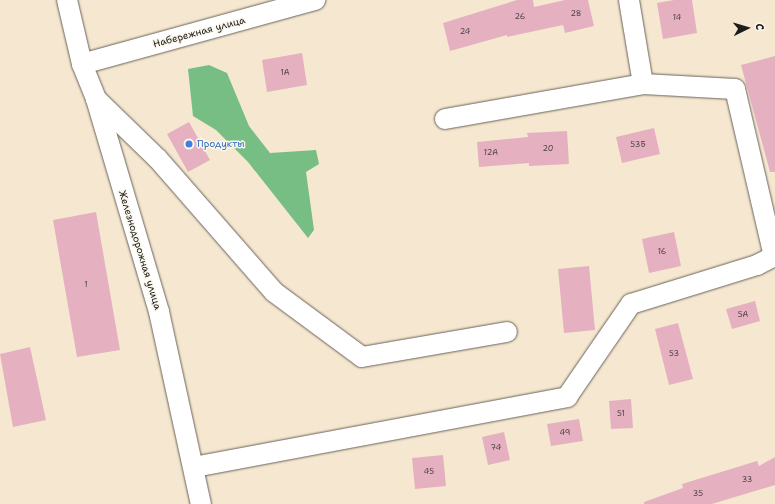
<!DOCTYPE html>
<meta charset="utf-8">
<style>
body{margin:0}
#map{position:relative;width:775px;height:504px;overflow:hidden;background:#f6e7d0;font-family:"Shantell Sans",sans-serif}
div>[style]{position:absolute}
.forest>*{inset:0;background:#76be83}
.building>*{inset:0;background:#e5b1c1}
.roads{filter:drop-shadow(0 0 1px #68635b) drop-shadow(0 0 1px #68635b)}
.street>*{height:20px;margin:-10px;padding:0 10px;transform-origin:10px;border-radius:10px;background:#fff}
.dots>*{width:11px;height:11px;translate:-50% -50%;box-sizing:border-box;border:2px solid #fbf7ec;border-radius:50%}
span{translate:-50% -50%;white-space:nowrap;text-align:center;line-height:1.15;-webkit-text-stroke:3px #fbf7ec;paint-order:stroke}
.number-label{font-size:8px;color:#4e4145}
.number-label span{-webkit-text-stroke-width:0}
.street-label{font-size:10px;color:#1c1c1c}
.shop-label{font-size:10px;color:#366cbe}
.left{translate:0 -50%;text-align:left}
.north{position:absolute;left:727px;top:8px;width:40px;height:40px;-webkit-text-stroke:3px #fbf7ec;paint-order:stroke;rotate:85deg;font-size:11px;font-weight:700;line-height:16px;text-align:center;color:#1c1c1c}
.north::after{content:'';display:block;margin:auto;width:14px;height:18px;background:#1c1c1c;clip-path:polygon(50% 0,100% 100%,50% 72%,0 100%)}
</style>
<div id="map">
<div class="forest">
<div style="clip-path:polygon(209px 65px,227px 73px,249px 126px,270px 153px,316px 150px,319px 164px,306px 172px,314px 230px,308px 238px,248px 162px,216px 130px,193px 116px,188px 69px)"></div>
</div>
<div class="building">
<div style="clip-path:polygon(517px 0,533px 0,534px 7px,565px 0,588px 0,594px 26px,565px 33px,563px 25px,507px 37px,507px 35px,450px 51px,443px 23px)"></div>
<div style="clip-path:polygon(674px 0,692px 0,697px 33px,663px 39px,657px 3px)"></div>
<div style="clip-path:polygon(302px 53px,307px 85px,267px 92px,262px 60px)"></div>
<div style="clip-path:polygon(775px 56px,775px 172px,770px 172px,741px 65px)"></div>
<div style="clip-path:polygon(189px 122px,210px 160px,188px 172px,167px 134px)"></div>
<div style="clip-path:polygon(654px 128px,660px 154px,622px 163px,616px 137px)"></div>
<div style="clip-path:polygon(567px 131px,569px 164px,529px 166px,529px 163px,479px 167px,477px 142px,528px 137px,527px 133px)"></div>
<div style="clip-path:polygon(96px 212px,120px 350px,77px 357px,53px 220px)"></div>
<div style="clip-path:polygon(674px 232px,681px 266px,649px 273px,642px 239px)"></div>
<div style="clip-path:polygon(589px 266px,595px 330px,564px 333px,558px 269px)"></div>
<div style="clip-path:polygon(755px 301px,760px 321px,732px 329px,726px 309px)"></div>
<div style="clip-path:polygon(678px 323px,693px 379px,669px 385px,655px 329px)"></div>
<div style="clip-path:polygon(30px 347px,46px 420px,13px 427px,0 354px)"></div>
<div style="clip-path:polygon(631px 399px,633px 428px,611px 429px,609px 401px)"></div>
<div style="clip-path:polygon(579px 419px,583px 441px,551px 446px,547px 424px)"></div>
<div style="clip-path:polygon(504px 432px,510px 460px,488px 465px,482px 437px)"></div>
<div style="clip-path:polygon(443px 455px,446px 486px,415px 489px,412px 458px)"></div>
<div style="clip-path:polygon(775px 457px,775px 485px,712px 504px,644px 504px,644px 502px,683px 488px,682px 484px,757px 461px,759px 466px)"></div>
</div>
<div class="roads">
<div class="street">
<div style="left:67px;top:0;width:66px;rotate:76.8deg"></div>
<div style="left:82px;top:64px;width:38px;rotate:68deg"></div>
<div style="left:96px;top:99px;width:222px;rotate:73.5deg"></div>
<div style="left:159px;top:312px;width:197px;rotate:77.7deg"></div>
<div style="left:82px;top:64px;width:242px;rotate:-15.4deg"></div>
<div style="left:643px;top:84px;width:92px;rotate:3.1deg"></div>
<div style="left:735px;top:89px;width:171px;rotate:76.9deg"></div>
<div style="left:96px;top:99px;width:86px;rotate:44.1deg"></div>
<div style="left:158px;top:159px;width:176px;rotate:48.9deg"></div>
<div style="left:274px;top:292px;width:109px;rotate:36.5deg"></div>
<div style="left:362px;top:357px;width:147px;rotate:-9.8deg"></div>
<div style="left:445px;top:119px;width:201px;rotate:-10deg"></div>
<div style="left:643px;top:84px;width:85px;rotate:-99.5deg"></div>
<div style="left:194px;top:467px;width:380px;rotate:-10.6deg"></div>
<div style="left:567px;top:397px;width:113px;rotate:-55.5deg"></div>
<div style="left:631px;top:304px;width:132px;rotate:-17.2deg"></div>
<div style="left:757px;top:265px;width:20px;rotate:-27deg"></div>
</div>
</div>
<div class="dots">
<div style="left:189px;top:144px;background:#3f7fe0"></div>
</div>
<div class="number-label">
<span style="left:576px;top:14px">28</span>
<span style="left:520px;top:17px">26</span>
<span style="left:677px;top:18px">14</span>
<span style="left:465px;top:32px">24</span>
<span style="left:285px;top:73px">1А</span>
<span style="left:638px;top:145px">53Б</span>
<span style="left:548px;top:149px">20</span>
<span style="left:491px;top:153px">12А</span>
<span style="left:662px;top:252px">16</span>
<span style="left:86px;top:285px">1</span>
<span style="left:743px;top:315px">5А</span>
<span style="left:674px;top:354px">53</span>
<span style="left:621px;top:414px">51</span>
<span style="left:565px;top:433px">49</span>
<span style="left:496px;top:448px">74</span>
<span style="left:429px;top:472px">45</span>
<span style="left:747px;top:480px">33</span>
<span style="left:698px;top:494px">35</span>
</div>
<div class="street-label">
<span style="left:199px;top:32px;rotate:-15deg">Набережная улица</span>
<span style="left:140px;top:250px;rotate:73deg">Железнодорожная улица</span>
</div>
<div class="shop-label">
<span class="left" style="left:197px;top:144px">Продукты</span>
</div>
<div class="north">С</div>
</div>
